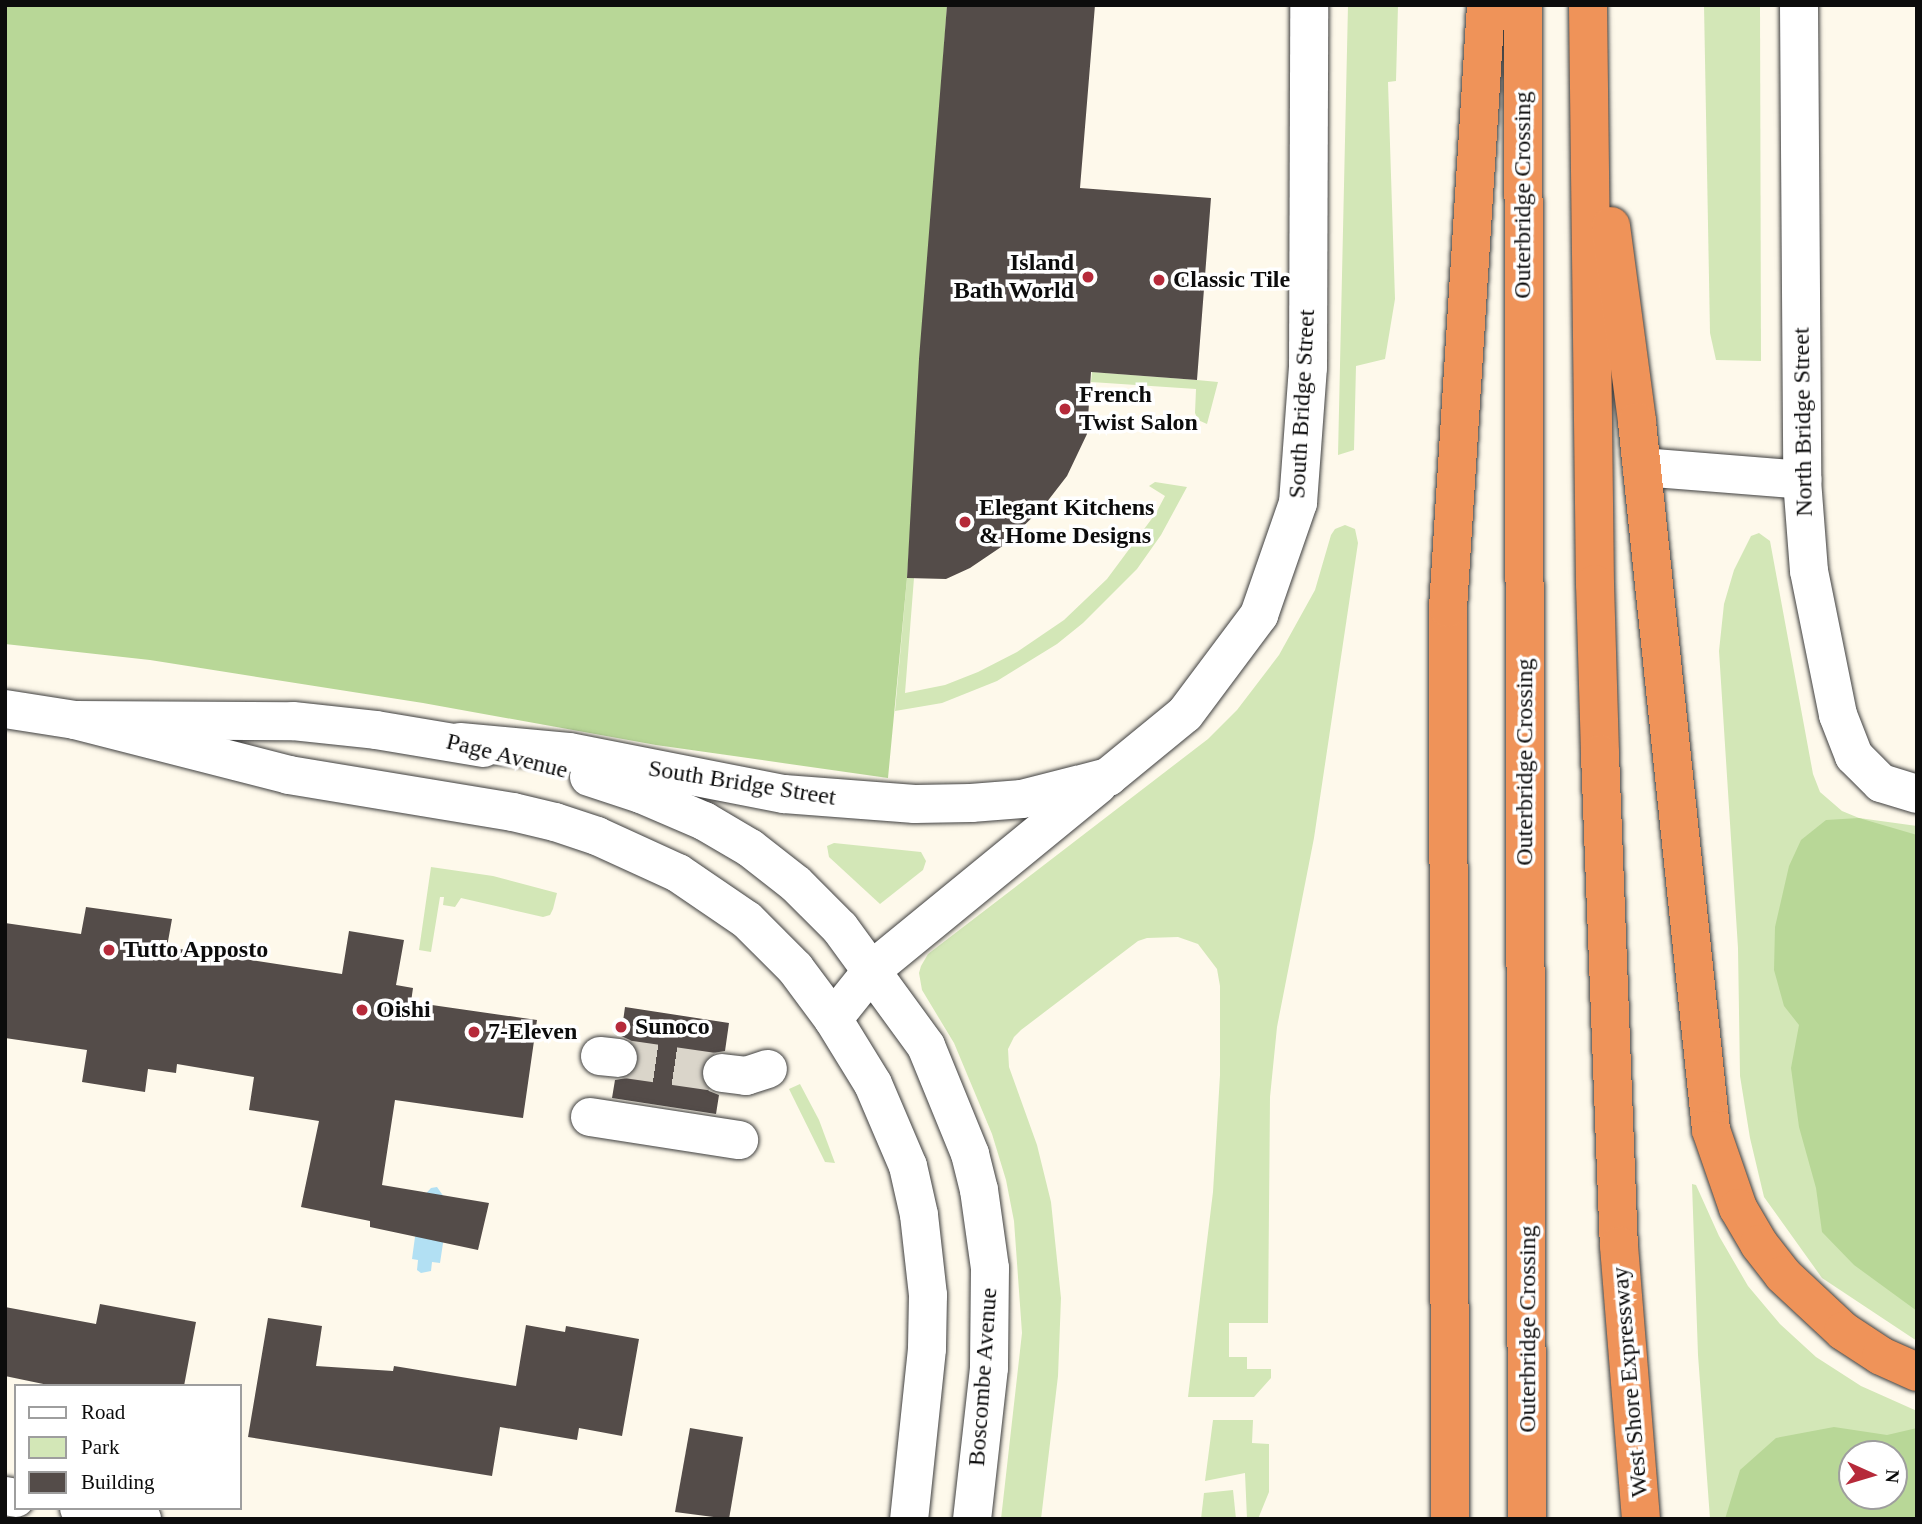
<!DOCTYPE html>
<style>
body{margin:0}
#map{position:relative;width:1922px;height:1524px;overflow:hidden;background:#fef9eb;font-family:"Times New Roman",serif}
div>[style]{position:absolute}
.green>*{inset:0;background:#d3e7b7}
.forest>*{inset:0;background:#b8d797}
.water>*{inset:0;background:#b2e0f3}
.building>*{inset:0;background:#544c49}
.minor-tunnel>*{height:38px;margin-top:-19px;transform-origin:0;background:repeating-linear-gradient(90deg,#dad5ca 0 38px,transparent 0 57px)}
.roads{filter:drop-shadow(0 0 2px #3f3f3f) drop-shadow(0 0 2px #3f3f3f)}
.minor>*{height:38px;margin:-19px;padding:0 19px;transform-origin:19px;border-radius:19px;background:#fff}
.highway>*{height:38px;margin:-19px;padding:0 19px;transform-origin:19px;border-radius:19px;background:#ef9359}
.dots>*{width:19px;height:19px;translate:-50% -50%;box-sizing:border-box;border:4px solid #fff;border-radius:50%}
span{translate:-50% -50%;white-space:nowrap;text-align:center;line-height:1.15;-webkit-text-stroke:7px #fff;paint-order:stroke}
.street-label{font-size:24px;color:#0c0c0c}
.poi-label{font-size:24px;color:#0c0c0c;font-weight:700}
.right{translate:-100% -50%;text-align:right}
.left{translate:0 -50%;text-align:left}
.frame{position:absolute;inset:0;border:7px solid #0c0c0c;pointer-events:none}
.legend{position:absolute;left:14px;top:1384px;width:228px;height:126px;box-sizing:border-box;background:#fff;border:2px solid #9e9e9e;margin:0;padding:9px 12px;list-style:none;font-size:21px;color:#0c0c0c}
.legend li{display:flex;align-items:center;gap:14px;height:35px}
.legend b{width:35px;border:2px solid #9e9e9e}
.north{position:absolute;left:1838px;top:1440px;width:70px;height:70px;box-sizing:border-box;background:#fff;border:2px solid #9e9e9e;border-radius:50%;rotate:94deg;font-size:19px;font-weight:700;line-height:28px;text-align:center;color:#0c0c0c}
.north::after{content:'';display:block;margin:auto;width:24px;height:32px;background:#b62a3a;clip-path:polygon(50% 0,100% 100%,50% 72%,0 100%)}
</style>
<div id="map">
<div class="green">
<div style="clip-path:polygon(1348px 5px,1398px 5px,1396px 81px,1388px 82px,1395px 299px,1385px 359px,1356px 366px,1354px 450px,1338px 455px)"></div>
<div style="clip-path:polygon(1704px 5px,1760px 5px,1761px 361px,1716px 360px,1710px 333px)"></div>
<div style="clip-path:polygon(1092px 372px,1197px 380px,1218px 382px,1207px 424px,1198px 420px,1195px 413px,1196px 389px,1091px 382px)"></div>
<div style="clip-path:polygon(1155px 482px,1187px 487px,1161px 535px,1137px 569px,1083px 623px,1057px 644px,997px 681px,942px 703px,895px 711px,907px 578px,914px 578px,905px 693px,945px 685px,978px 672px,1017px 652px,1064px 620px,1107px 579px,1156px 513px,1165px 496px,1149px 486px)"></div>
<div style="clip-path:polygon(1345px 525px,1355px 529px,1358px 543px,1314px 838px,1277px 1027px,1270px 1097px,1268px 1323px,1229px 1323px,1229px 1357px,1247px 1357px,1247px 1369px,1271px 1369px,1271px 1378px,1254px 1397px,1188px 1397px,1213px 1192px,1220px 1075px,1220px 986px,1217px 969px,1198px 944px,1178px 937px,1147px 938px,1138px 941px,1021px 1030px,1014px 1037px,1008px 1049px,1009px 1067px,1037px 1145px,1051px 1202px,1061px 1298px,1058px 1376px,1041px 1519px,1001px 1519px,1022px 1333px,1014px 1221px,1006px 1180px,992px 1134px,954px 1043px,922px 990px,919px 973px,921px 966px,928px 954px,1208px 739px,1237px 710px,1279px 655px,1315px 590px,1331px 535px,1335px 529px)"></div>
<div style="clip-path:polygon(1759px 533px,1770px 541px,1813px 774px,1820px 792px,1842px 811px,1859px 818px,1917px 826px,1917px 1341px,1822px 1278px,1764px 1197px,1750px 1138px,1740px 1076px,1738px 948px,1719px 651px,1724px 604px,1734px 570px,1751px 536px)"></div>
<div style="clip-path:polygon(834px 843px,921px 852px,926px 861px,923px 870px,880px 904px,829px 857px,827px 846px)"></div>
<div style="clip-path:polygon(431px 867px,493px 876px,557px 893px,553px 909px,550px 915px,543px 917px,461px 898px,455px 907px,443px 905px,444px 897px,440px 897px,431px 952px,419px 950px)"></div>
<div style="clip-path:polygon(800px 1084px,819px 1120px,835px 1163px,825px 1162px,789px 1089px)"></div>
<div style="clip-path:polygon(evenodd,1692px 1184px,1696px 1185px,1719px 1236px,1748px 1286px,1780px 1324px,1816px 1357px,1861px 1386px,1917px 1411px,1917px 1519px,1710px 1519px,1698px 1355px,1692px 1184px,1852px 1454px,1894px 1454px,1894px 1496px,1852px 1496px,1852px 1454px)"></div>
<div style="clip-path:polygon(1213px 1420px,1253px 1420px,1252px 1443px,1269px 1444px,1269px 1492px,1258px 1519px,1247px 1519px,1245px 1473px,1205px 1481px)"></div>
<div style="clip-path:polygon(1233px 1490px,1236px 1519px,1201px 1519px,1204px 1493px)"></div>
</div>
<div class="forest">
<div style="clip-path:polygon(5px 5px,947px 5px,907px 578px,888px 778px,656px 745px,423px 703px,150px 660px,5px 644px)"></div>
<div style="clip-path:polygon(1859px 818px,1917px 835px,1917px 1311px,1854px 1265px,1822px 1232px,1816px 1188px,1799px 1127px,1791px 1068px,1799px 1025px,1784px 1006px,1774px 970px,1775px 927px,1789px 866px,1801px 840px,1826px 820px)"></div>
<div style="clip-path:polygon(evenodd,1834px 1427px,1887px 1435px,1917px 1428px,1917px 1519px,1725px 1519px,1740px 1470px,1776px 1438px,1834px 1427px,1852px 1454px,1894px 1454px,1894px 1496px,1852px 1496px,1852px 1454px)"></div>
</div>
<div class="water">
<div style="clip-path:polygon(437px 1187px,449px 1204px,440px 1263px,432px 1262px,431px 1271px,421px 1273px,417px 1270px,418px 1260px,412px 1259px,420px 1200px,431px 1188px)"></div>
</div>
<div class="building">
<div style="clip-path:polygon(947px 5px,1095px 5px,1080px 188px,1211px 198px,1197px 380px,1091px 372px,1087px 434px,1067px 476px,1043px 507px,1004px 545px,970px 568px,946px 579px,907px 578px,919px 359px)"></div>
<div style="clip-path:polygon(86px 907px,172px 919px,167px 947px,342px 974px,349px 931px,404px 940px,396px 985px,413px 988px,411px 1002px,537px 1020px,523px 1118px,395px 1100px,382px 1185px,489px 1203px,478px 1250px,370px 1227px,370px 1221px,301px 1207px,319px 1121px,249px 1110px,254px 1077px,177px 1064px,176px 1073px,148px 1069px,145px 1092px,82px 1082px,87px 1050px,5px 1038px,5px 923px,81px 934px)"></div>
<div style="clip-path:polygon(625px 1007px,729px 1023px,725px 1051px,713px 1053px,704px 1060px,700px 1070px,702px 1082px,709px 1091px,719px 1095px,716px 1114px,612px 1098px,615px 1080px,627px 1078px,636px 1070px,640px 1061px,638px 1049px,630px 1040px,621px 1036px)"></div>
<div style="clip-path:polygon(100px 1304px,196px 1322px,184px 1386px,53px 1386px,5px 1376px,5px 1307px,96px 1324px)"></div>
<div style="clip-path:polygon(268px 1318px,322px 1326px,316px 1366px,393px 1371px,394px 1366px,516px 1386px,526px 1325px,565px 1332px,566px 1326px,639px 1339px,622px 1436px,579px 1428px,577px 1440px,500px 1427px,492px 1476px,248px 1437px)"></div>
<div style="clip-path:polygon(690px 1428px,743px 1437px,729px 1519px,675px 1512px)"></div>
</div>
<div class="minor-tunnel">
<div style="left:618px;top:1058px;width:105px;rotate:8.2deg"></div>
</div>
<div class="roads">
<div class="minor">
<div style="left:1799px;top:5px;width:475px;rotate:89.6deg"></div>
<div style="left:1802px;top:480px;width:91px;rotate:85.6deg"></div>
<div style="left:1809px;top:571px;width:147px;rotate:78.6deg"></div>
<div style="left:1838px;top:715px;width:44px;rotate:68.7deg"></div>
<div style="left:1854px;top:756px;width:38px;rotate:45deg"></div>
<div style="left:1881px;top:783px;width:38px;rotate:17deg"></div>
<div style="left:1642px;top:467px;width:161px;rotate:4.6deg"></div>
<div style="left:5px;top:709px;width:71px;rotate:8.9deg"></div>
<div style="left:75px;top:720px;width:221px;rotate:14.4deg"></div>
<div style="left:289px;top:775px;width:227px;rotate:9.4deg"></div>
<div style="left:513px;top:812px;width:43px;rotate:13.4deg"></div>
<div style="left:555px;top:822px;width:44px;rotate:18.4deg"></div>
<div style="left:597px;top:836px;width:89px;rotate:24.6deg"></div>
<div style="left:678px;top:873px;width:83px;rotate:34.3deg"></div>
<div style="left:747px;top:920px;width:68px;rotate:45deg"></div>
<div style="left:795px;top:968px;width:64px;rotate:53.3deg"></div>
<div style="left:833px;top:1019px;width:76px;rotate:58.4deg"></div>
<div style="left:873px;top:1084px;width:89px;rotate:66.9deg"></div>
<div style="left:908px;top:1166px;width:50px;rotate:77.3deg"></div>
<div style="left:919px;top:1215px;width:81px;rotate:83.6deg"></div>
<div style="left:928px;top:1295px;width:54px;rotate:91.1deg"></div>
<div style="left:927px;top:1349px;width:171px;rotate:96deg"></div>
<div style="left:75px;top:720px;width:218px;rotate:0.3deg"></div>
<div style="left:293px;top:721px;width:83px;rotate:6.2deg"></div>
<div style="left:376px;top:730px;width:109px;rotate:9.5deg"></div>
<div style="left:460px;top:742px;width:109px;rotate:5.2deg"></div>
<div style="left:569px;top:752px;width:219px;rotate:11.1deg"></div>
<div style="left:784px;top:794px;width:131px;rotate:4.4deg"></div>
<div style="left:915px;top:804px;width:56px;rotate:-1deg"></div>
<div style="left:971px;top:803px;width:51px;rotate:-4.5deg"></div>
<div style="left:1022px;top:799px;width:89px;rotate:-14.3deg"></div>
<div style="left:1108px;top:777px;width:99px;rotate:-39.3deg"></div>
<div style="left:1185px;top:714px;width:124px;rotate:-53.2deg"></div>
<div style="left:1259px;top:615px;width:119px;rotate:-70.8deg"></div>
<div style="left:1298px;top:503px;width:135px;rotate:-85.8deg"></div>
<div style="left:1308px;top:368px;width:363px;rotate:-89.8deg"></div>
<div style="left:589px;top:777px;width:55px;rotate:18.1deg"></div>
<div style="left:641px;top:794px;width:69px;rotate:23.2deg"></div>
<div style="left:704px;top:821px;width:53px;rotate:30.4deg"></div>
<div style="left:750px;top:848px;width:58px;rotate:38deg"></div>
<div style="left:796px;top:884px;width:62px;rotate:45deg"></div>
<div style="left:840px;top:928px;width:146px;rotate:53.9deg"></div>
<div style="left:926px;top:1046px;width:117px;rotate:67.8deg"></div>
<div style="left:970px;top:1154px;width:37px;rotate:76deg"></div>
<div style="left:979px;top:1190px;width:79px;rotate:82deg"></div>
<div style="left:990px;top:1268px;width:100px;rotate:90.6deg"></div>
<div style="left:989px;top:1368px;width:152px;rotate:96.4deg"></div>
<div style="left:833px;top:1019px;width:64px;rotate:-51.3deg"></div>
<div style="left:873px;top:969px;width:291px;rotate:-39.3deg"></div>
<div style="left:600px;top:1056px;width:18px;rotate:6deg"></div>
<div style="left:722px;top:1073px;width:24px;rotate:7deg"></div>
<div style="left:746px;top:1076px;width:23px;rotate:-18deg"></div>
<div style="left:590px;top:1117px;width:151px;rotate:8.8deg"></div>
<div style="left:5px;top:1496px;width:11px;rotate:10deg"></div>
<div style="left:79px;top:1508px;width:64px;rotate:9.9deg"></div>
</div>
<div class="highway">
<div style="left:1523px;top:5px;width:1514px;rotate:89.85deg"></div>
<div style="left:1588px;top:5px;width:579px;rotate:89.31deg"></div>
<div style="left:1595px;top:584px;width:170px;rotate:88.3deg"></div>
<div style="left:1600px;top:754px;width:492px;rotate:87.8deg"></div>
<div style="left:1619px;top:1246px;width:274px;rotate:85.4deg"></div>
<div style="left:1611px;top:226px;width:198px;rotate:82.4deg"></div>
<div style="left:1637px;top:422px;width:712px;rotate:84.03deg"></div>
<div style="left:1711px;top:1130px;width:83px;rotate:70.9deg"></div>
<div style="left:1738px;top:1208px;width:42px;rotate:59.7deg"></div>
<div style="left:1759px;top:1244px;width:39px;rotate:52deg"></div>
<div style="left:1783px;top:1275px;width:82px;rotate:43deg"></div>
<div style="left:1843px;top:1331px;width:45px;rotate:33.3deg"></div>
<div style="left:1881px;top:1356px;width:39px;rotate:24deg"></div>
<div style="left:1450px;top:1519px;width:911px;rotate:-90.13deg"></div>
<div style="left:1448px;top:608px;width:604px;rotate:-86.39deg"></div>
</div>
</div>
<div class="dots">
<div style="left:1088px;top:277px;background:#b62a3a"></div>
<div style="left:1159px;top:280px;background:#b62a3a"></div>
<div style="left:1065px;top:409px;background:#b62a3a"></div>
<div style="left:965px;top:522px;background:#b62a3a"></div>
<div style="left:109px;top:950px;background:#b62a3a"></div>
<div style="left:362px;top:1010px;background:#b62a3a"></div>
<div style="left:621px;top:1027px;background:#b62a3a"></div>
<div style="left:474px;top:1032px;background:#b62a3a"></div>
</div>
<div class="street-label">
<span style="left:1523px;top:195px;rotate:-90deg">Outerbridge Crossing</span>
<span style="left:1302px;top:404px;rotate:-87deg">South Bridge Street</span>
<span style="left:1803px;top:422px;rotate:-91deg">North Bridge Street</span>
<span style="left:507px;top:756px;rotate:14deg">Page Avenue</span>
<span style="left:1525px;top:762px;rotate:-90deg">Outerbridge Crossing</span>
<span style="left:742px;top:783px;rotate:9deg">South Bridge Street</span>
<span style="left:1528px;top:1329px;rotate:-90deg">Outerbridge Crossing</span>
<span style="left:983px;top:1377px;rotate:-86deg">Boscombe Avenue</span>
<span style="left:1630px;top:1382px;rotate:-95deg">West Shore Expressway</span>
</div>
<div class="poi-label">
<span class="right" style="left:1074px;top:277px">Island<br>Bath World</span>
<span class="left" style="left:1173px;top:280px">Classic Tile</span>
<span class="left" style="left:1079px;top:409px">French<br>Twist Salon</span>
<span class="left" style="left:979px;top:522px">Elegant Kitchens<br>&amp; Home Designs</span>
<span class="left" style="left:123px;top:950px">Tutto Apposto</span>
<span class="left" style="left:376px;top:1010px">Oishi</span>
<span class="left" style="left:635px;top:1027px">Sunoco</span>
<span class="left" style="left:488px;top:1032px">7-Eleven</span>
</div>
<div class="frame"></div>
<ul class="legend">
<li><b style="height:9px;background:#fff"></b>Road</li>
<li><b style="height:19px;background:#d3e7b7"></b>Park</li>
<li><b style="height:19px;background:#544c49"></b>Building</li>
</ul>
<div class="north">N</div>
</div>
